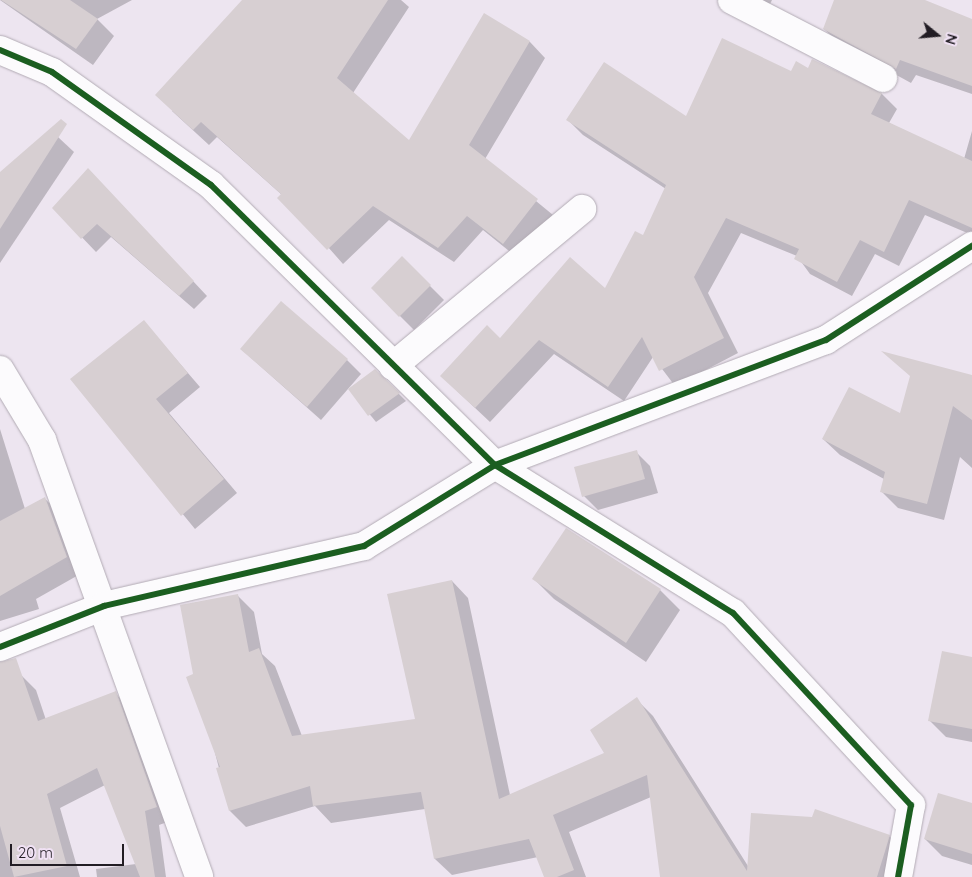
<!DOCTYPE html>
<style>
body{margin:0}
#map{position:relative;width:972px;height:877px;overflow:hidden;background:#ede5f0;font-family:Quicksand,sans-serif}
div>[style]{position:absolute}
.shadow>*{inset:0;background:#0003}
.building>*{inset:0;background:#d7cfd2}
.roads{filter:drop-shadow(0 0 1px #b2abb4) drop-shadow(0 0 1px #b2abb4)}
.minor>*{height:28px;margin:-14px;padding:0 14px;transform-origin:14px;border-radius:14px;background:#fcfbfd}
.cycleway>*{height:6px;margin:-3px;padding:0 3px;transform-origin:3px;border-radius:3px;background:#1b5e20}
span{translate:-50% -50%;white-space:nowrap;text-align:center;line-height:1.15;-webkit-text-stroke:4.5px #f0e1f4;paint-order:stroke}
.north{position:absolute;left:912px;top:10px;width:50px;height:50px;-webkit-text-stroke:4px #f0e1f4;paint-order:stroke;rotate:107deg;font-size:14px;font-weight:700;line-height:20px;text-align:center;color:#221d24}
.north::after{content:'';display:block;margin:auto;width:18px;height:22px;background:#221d24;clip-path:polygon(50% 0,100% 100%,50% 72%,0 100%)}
.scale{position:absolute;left:10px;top:844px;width:114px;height:22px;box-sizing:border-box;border:2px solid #221d24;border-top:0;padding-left:6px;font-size:15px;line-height:18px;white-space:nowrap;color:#221d24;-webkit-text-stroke:4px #f0e1f4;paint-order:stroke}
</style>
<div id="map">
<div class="shadow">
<div style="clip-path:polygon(0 0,132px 0,97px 19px,114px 36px,93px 65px)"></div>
<div style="clip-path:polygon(244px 0,401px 0,409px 7px,353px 93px,409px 142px,484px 15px,530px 42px,545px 58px,485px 159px,553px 215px,519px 259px,483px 230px,454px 262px,389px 220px,343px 264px,282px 195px,217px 137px,209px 145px,172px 111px)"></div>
<div style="clip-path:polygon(751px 0,772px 0,768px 8px)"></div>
<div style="clip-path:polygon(836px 0,923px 0,972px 21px,972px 94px,916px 75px,911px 83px,840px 44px,824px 29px)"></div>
<div style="clip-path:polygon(812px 60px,882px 94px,897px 109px,889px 123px,964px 159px,972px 131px,972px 235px,925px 215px,899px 266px,875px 254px,852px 296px,810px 274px,797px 256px,741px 233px,708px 293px,738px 353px,675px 386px,653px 357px,624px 401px,554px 354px,490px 422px,457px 391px,500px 339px,605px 290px,644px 237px,666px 189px,583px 135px,568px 120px,687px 118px,809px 69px)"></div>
<div style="clip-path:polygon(58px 137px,74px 152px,0 263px,0 178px)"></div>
<div style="clip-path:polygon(102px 184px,207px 296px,194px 309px,111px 237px,96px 252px,54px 208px)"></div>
<div style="clip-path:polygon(402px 258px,444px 300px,414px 330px,372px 288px)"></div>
<div style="clip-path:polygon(144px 322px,200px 387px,169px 413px,237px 493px,195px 529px,72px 379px)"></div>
<div style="clip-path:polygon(241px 349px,347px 360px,361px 374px,321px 420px)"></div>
<div style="clip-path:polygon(375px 370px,406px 401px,376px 422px,349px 389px)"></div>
<div style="clip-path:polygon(972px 377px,972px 468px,960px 457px,944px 520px,898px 508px,881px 491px,884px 479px,840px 455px,823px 439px,901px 415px)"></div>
<div style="clip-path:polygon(0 429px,25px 509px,44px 498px,60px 513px,82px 573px,36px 599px,39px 609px,0 621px)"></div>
<div style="clip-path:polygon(636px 452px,650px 466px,658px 493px,598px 510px,584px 496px)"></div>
<div style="clip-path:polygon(567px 530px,660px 590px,680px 610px,646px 662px,554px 599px,534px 579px)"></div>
<div style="clip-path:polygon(452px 581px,468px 598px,510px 795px,605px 754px,636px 699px,653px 716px,748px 866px,889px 836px,906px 852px,898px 877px,661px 877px,651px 797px,569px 832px,586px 877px,545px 877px,538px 857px,452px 875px,435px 859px,425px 809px,331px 823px,315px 806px,246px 827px,230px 811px,195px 675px,237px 595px,254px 612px,262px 654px,275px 666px,302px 736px,416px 720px)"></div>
<div style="clip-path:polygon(972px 658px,972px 742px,946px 737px,929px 720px)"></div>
<div style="clip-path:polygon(22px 676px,36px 690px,46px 720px,115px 693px,129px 707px,170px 821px,159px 825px,166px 877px,97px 877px,96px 869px,136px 864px,105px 785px,60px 808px,80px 877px,0 877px,0 684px)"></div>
<div style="clip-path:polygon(972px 804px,972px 865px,942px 856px,925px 839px)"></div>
</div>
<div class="building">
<div style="clip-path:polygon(1px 0,70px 0,98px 19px,76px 49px)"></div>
<div style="clip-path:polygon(242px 0,388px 0,337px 78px,409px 140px,484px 13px,530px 41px,469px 145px,538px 199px,503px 244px,467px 216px,438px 248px,373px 206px,327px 250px,277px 198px,281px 194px,201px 122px,193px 130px,155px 95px)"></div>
<div style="clip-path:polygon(834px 0,925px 0,972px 19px,972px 86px,900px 60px,896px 69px,823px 29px)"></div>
<div style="clip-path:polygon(722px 38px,791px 71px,796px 61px,808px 68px,812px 59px,882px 93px,871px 114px,972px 161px,972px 228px,909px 200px,884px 252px,860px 240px,837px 282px,794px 259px,799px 249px,726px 218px,694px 277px,724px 338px,659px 371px,642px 337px,608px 387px,539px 340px,475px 408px,440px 376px,487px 325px,500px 338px,570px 257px,605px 288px,635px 231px,643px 235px,666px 185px,566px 120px,604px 62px,686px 116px)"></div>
<div style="clip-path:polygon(61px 119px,67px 124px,0 229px,0 172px)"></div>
<div style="clip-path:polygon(88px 168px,194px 281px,179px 296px,97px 224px,81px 239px,52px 208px)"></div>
<div style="clip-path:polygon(402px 256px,431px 285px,399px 317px,371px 288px)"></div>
<div style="clip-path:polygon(281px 301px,348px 359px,307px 407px,240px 349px)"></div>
<div style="clip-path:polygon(144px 320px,188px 373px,156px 399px,224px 479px,181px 516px,70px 379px)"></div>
<div style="clip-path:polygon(881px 351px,972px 375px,972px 420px,953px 406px,927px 504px,880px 492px,885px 472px,822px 439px,849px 387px,900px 413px,910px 376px)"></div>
<div style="clip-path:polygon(375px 369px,400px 393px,368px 416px,348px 389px)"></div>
<div style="clip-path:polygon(637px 450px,645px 479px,582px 497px,574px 467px)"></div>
<div style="clip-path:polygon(45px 497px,67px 557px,0 596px,0 521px)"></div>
<div style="clip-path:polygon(566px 528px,661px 589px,626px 643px,532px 579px)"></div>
<div style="clip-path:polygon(452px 580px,499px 799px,604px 753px,590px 730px,637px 697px,747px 871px,751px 813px,812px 817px,815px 809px,890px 835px,877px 877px,660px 877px,647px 775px,553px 815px,574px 870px,557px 877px,544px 877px,529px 839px,434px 859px,421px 792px,313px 806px,310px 786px,229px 811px,216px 768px,220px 767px,186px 677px,193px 674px,180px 605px,238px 594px,249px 652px,259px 648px,292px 736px,415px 719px,387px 594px)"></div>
<div style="clip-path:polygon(942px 651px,972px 657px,972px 729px,928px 721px)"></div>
<div style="clip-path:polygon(16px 658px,38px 721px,116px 691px,157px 807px,145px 811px,155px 877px,140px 877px,97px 768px,47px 794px,67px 866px,14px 877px,0 826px,0 662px)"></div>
<div style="clip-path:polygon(938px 793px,972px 803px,972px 854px,924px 839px)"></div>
</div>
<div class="roads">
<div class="minor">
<div style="left:732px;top:0;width:170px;rotate:27.3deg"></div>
<div style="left:0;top:50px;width:56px;rotate:22.9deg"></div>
<div style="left:52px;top:72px;width:195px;rotate:35.4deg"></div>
<div style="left:211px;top:185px;width:399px;rotate:44.6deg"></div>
<div style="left:495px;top:465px;width:280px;rotate:31.9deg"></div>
<div style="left:733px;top:613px;width:262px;rotate:47.2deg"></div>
<div style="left:911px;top:805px;width:73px;rotate:100.2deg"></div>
<div style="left:393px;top:366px;width:246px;rotate:-39.7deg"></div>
<div style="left:0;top:370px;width:82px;rotate:59deg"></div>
<div style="left:42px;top:440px;width:464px;rotate:70.2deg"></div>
<div style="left:0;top:647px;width:112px;rotate:-21.5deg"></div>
<div style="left:104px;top:606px;width:267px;rotate:-13deg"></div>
<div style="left:364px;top:546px;width:154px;rotate:-31.7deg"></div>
<div style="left:495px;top:465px;width:354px;rotate:-20.7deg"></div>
<div style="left:826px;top:340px;width:174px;rotate:-32.8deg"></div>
</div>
</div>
<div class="cycleway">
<div style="left:0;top:50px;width:56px;rotate:22.9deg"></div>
<div style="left:52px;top:72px;width:195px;rotate:35.4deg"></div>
<div style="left:211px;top:185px;width:399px;rotate:44.6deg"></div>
<div style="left:495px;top:465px;width:280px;rotate:31.9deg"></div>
<div style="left:733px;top:613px;width:262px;rotate:47.2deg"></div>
<div style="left:911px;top:805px;width:73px;rotate:100.2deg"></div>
<div style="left:0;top:647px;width:112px;rotate:-21.5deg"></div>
<div style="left:104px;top:606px;width:267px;rotate:-13deg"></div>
<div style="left:364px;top:546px;width:154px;rotate:-31.7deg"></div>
<div style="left:495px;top:465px;width:354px;rotate:-20.7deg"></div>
<div style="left:826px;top:340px;width:174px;rotate:-32.8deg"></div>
</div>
<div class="north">N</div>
<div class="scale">20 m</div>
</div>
